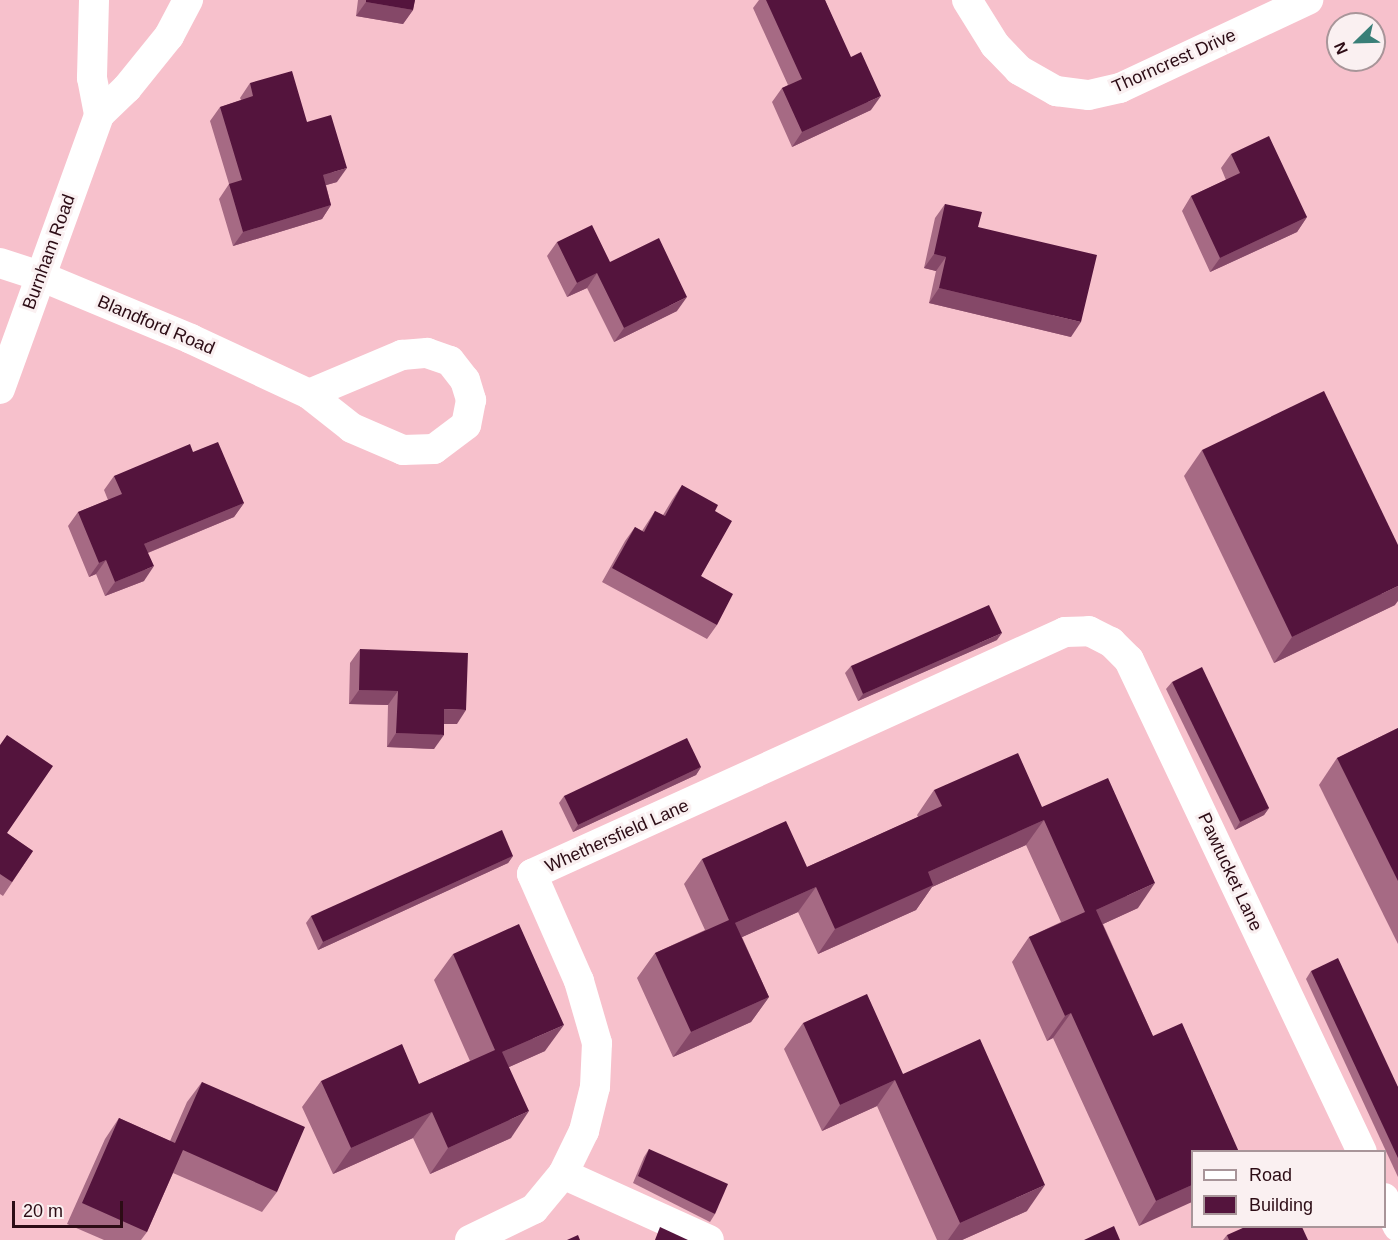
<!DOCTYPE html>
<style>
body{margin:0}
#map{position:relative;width:1398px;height:1240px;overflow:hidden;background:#f7c1cc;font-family:Arial,sans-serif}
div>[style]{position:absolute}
.minor>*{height:30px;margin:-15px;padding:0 15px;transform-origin:15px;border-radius:15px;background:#fff}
.wall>*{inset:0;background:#a66a84}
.shaded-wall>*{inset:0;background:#854868}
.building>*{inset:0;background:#54143d}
span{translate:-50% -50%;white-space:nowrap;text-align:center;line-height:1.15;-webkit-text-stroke:6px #faf0f1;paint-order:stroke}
.street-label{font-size:18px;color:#2c0c15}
.legend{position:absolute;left:1191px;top:1150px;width:195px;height:78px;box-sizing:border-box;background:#faf0f1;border:2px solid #a89599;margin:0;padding:8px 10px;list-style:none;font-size:18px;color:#2c0c15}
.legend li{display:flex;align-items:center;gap:12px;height:30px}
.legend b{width:30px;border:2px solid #a89599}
.north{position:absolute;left:1326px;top:12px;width:60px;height:60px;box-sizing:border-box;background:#faf0f1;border:2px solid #a89599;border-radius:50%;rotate:247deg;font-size:16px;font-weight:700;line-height:24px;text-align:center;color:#2c0c15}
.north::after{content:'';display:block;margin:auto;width:21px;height:27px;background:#397f78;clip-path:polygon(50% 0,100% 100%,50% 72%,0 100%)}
.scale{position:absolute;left:12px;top:1201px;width:111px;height:27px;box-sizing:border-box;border:3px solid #2c0c15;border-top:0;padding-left:8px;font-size:18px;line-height:21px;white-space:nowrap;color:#2c0c15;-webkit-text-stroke:4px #faf0f1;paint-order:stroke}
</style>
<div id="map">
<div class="minor">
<div style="left:94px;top:0;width:78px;rotate:91.5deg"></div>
<div style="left:92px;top:78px;width:38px;rotate:79deg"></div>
<div style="left:99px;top:115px;width:39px;rotate:-44deg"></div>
<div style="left:127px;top:88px;width:67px;rotate:-51.1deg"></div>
<div style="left:169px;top:36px;width:41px;rotate:-62.2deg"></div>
<div style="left:967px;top:0;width:53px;rotate:58.1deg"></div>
<div style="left:995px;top:45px;width:35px;rotate:46deg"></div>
<div style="left:1019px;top:70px;width:43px;rotate:29.6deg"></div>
<div style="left:1056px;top:91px;width:33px;rotate:7deg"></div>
<div style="left:1089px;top:95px;width:32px;rotate:-13deg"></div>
<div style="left:1120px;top:88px;width:208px;rotate:-25.1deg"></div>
<div style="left:0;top:263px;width:42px;rotate:18deg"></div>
<div style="left:40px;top:276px;width:164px;rotate:22.6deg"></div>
<div style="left:191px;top:339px;width:130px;rotate:25deg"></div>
<div style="left:427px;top:353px;width:24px;rotate:19deg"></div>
<div style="left:450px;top:361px;width:24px;rotate:52deg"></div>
<div style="left:465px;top:380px;width:21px;rotate:73deg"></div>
<div style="left:471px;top:400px;width:25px;rotate:101deg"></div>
<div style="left:466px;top:425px;width:40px;rotate:143deg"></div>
<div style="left:434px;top:449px;width:31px;rotate:178deg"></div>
<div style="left:403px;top:450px;width:56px;rotate:-156.7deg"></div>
<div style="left:352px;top:428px;width:55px;rotate:-141.7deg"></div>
<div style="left:309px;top:394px;width:101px;rotate:-22.8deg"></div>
<div style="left:402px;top:355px;width:25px;rotate:-5deg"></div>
<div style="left:0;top:389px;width:291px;rotate:-70.1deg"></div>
<div style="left:563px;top:1174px;width:160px;rotate:24.3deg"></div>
<div style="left:1384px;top:1198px;width:32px;rotate:64deg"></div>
<div style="left:470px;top:1240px;width:71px;rotate:-25.8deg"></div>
<div style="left:534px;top:1209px;width:45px;rotate:-50.4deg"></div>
<div style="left:563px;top:1174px;width:48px;rotate:-64deg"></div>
<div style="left:584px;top:1131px;width:45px;rotate:-76deg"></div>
<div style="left:595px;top:1087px;width:44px;rotate:-87.4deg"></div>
<div style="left:597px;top:1043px;width:65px;rotate:-106.2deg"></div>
<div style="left:579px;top:981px;width:117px;rotate:-113.7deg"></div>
<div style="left:532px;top:874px;width:585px;rotate:-24.42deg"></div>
<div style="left:1065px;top:632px;width:24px;rotate:-2deg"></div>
<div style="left:1089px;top:631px;width:25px;rotate:27deg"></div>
<div style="left:1111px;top:642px;width:25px;rotate:45deg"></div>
<div style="left:1129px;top:660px;width:544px;rotate:64.66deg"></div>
</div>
<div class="wall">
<div style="clip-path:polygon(358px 0,415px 0,413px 10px,403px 24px,356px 16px)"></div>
<div style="clip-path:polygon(759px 0,825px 0,871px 110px,792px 147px,772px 102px,782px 88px,788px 85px,753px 8px)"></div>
<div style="clip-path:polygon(250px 83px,307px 122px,337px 182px,326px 185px,331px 205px,322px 219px,233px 246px,219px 199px,229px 184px,210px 121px,220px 107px,241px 100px,240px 98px)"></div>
<div style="clip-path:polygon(1231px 154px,1307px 217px,1297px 232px,1210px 272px,1182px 211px,1191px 196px,1226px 180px,1221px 168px)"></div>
<div style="clip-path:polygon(945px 204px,978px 227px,1071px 337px,929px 303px,936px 271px,924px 268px,935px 218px)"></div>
<div style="clip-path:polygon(557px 242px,610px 262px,677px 311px,614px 342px,587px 288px,567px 297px,547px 256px)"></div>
<div style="clip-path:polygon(1202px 450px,1395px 605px,1274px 663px,1184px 476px)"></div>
<div style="clip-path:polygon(193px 452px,244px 503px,234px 517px,148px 553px,144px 581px,105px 596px,96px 574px,89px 577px,68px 526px,78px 512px,108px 500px,104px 490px,114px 476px)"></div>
<div style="clip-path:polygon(682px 485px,715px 511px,701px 576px,717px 625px,707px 639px,602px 582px,625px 541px,635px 527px,642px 531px,655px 511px,663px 515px,672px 500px)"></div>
<div style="clip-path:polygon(997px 640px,858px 701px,845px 673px,851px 666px)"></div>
<div style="clip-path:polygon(360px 649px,457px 724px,444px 724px,434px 749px,387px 747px,388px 705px,349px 704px,350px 663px)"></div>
<div style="clip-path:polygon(1172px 682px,1269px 808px,1264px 815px,1235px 830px,1166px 689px)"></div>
<div style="clip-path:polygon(1398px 728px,1398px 944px,1319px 785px,1337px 758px)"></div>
<div style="clip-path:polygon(0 744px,7px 833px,33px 851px,3px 896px,0 894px)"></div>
<div style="clip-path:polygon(701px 767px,696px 775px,573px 832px,559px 803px,564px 796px)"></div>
<div style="clip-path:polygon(934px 790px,1042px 807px,1138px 908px,1103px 924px,1153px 1036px,1239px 1152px,1139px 1226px,1053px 1038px,1047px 1041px,1012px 962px,1029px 937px,1061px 922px,1026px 845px,932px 887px,916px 910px,818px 954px,798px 912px,742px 937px,769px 997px,751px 1022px,673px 1057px,637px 978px,655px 953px,705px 930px,684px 884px,702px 859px,807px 867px,918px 817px,917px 815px)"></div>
<div style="clip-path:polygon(513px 856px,508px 863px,318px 950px,306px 923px,311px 916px)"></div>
<div style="clip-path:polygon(453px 954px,545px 1051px,509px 1067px,511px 1138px,430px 1174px,413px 1138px,333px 1174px,302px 1107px,321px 1081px,419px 1084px,470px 1061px,434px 980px)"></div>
<div style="clip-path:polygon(1311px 971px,1398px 1087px,1398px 1177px,1306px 979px)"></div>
<div style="clip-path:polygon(803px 1023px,903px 1074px,1027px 1211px,962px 1240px,937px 1240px,877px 1106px,822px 1131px,784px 1049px)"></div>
<div style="clip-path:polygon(202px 1082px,277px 1192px,262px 1212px,173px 1173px,147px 1232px,141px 1240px,104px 1240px,67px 1224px,105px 1139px,119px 1118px,170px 1141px,187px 1102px)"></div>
<div style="clip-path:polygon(649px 1149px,715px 1214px,710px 1222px,633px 1183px,644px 1157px)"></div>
<div style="clip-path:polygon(1227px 1235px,1308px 1240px,1223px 1240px)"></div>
</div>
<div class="shaded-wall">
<div style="clip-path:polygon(366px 2px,413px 10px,403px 24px,356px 16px)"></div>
<div style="clip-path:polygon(881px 96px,871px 110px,792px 147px,802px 132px)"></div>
<div style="clip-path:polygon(347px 168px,337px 182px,313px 189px,323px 175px)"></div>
<div style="clip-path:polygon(331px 205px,322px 219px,233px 246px,243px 232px)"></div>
<div style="clip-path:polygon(1307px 217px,1297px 232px,1210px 272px,1220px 258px)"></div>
<div style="clip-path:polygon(934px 254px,946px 257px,936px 271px,924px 268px)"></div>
<div style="clip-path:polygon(597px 273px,587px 288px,567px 297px,577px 283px)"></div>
<div style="clip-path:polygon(939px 288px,1081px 322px,1071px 337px,929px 303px)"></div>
<div style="clip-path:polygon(687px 297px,677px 311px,614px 342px,624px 328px)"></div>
<div style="clip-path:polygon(244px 503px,234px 517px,135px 558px,144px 544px)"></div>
<div style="clip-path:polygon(106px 560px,96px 574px,89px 577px,99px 563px)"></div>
<div style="clip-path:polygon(154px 566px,144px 581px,105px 596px,115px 582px)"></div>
<div style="clip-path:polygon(1398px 586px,1398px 601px,1395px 605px,1274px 663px,1292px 637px)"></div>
<div style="clip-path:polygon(1002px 633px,997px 640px,858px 701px,863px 694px)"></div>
<div style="clip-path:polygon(359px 690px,398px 691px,388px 705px,349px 704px)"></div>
<div style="clip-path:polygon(444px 709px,466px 710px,457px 724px,434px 724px)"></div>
<div style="clip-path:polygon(396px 733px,444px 735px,434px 749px,387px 747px)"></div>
<div style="clip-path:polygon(701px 767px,696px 775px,573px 832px,578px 825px)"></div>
<div style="clip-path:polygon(1269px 808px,1264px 815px,1235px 830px,1240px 822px)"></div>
<div style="clip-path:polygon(1044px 820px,1026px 845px,932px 887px,916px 910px,818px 954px,835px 929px,928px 872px)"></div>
<div style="clip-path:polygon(513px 856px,508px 863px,318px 950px,323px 942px)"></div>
<div style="clip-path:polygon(1155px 883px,1138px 908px,1079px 935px,1096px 910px)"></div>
<div style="clip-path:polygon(816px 887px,798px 912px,718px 948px,735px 923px)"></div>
<div style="clip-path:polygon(769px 997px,751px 1022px,673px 1057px,691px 1032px)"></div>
<div style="clip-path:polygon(1071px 1013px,1053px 1038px,1047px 1041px,1065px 1016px)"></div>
<div style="clip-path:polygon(564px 1025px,545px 1051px,484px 1078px,502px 1052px)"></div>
<div style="clip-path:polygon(895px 1080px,877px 1106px,822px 1131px,840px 1105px)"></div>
<div style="clip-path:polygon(529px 1111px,511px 1138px,430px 1174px,448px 1148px)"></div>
<div style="clip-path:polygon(432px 1112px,413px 1138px,333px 1174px,351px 1148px)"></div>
<div style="clip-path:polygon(1045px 1185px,1027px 1211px,962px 1240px,948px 1240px,960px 1223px)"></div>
<div style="clip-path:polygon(1192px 1185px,1192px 1202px,1139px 1226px,1156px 1201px)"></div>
</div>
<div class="building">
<div style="clip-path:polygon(366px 0,415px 0,413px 10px,366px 2px)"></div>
<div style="clip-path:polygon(766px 0,825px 0,851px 57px,861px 52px,881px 96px,802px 132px,782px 88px,802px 79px)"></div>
<div style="clip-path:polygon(292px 71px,307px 122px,331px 115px,347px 168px,323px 175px,331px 205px,243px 232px,229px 184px,242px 180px,220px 107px,253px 96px,250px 83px)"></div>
<div style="clip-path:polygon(1269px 136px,1307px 217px,1220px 258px,1191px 196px,1240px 173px,1231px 154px)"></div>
<div style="clip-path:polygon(945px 204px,982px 212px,978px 227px,1097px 255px,1081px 322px,939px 288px,946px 257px,934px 254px)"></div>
<div style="clip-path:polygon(592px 225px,610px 262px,659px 238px,687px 297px,624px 328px,597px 273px,577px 283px,557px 242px)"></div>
<div style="clip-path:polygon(1324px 391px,1398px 545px,1398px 586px,1292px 637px,1202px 450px)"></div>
<div style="clip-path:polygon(218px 442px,244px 503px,144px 544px,154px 566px,115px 582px,106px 560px,99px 563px,78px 512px,122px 494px,114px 476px,190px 444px,193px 452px)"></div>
<div style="clip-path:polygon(682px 485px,718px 505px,715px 511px,732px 521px,701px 576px,733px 594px,717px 625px,612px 568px,635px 527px,644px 532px,655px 511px,665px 516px)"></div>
<div style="clip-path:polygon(989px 605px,1002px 633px,863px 694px,851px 666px)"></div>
<div style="clip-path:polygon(360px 649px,468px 653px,466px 710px,444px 709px,444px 735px,396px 733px,398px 691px,359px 690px)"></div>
<div style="clip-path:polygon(1202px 667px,1269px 808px,1240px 822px,1172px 682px)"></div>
<div style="clip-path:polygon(1398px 728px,1398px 881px,1337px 758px)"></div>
<div style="clip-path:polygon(7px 735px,53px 766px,7px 833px,33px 851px,12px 882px,0 874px,0 745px)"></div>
<div style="clip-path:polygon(687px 738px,701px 767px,578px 825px,564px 796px)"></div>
<div style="clip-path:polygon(1018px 753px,1042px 807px,1108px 778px,1155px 883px,1096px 910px,1153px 1036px,1182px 1023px,1239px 1152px,1192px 1152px,1192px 1185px,1156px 1201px,1071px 1013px,1065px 1016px,1029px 937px,1085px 912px,1044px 820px,928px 872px,933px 885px,835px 929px,816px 887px,735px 923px,769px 997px,691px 1032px,655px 953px,729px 920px,702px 859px,786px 821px,807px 867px,942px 806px,934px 790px)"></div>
<div style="clip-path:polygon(502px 830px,513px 856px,323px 942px,311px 916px)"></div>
<div style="clip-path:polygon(519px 924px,564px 1025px,502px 1052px,529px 1111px,448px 1148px,432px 1112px,351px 1148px,321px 1081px,402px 1044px,419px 1084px,495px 1050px,453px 954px)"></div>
<div style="clip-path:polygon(1338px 958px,1398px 1087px,1398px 1158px,1311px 971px)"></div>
<div style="clip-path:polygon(867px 994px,903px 1074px,980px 1039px,1045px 1185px,960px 1223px,895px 1080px,840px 1105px,803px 1023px)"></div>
<div style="clip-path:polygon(202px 1082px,305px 1127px,277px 1192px,183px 1150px,147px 1232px,82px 1203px,119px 1118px,175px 1143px)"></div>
<div style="clip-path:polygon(649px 1149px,728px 1184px,715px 1214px,638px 1176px)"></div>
<div style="clip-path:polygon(1114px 1226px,1120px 1240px,1084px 1240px)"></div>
<div style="clip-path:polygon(660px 1227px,688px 1240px,655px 1240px)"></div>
<div style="clip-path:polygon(1245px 1227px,1302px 1227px,1308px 1240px,1229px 1240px,1227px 1235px)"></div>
<div style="clip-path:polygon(578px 1235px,580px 1240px,567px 1240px)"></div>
</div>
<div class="street-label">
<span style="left:1174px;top:61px;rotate:-24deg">Thorncrest Drive</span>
<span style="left:49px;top:252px;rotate:-70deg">Burnham Road</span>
<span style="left:156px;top:325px;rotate:23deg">Blandford Road</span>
<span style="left:617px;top:836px;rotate:-24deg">Whethersfield Lane</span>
<span style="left:1230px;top:872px;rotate:65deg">Pawtucket Lane</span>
</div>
<ul class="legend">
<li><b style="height:8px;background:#fff"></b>Road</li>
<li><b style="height:16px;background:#54143d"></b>Building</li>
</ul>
<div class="north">N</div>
<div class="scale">20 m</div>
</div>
